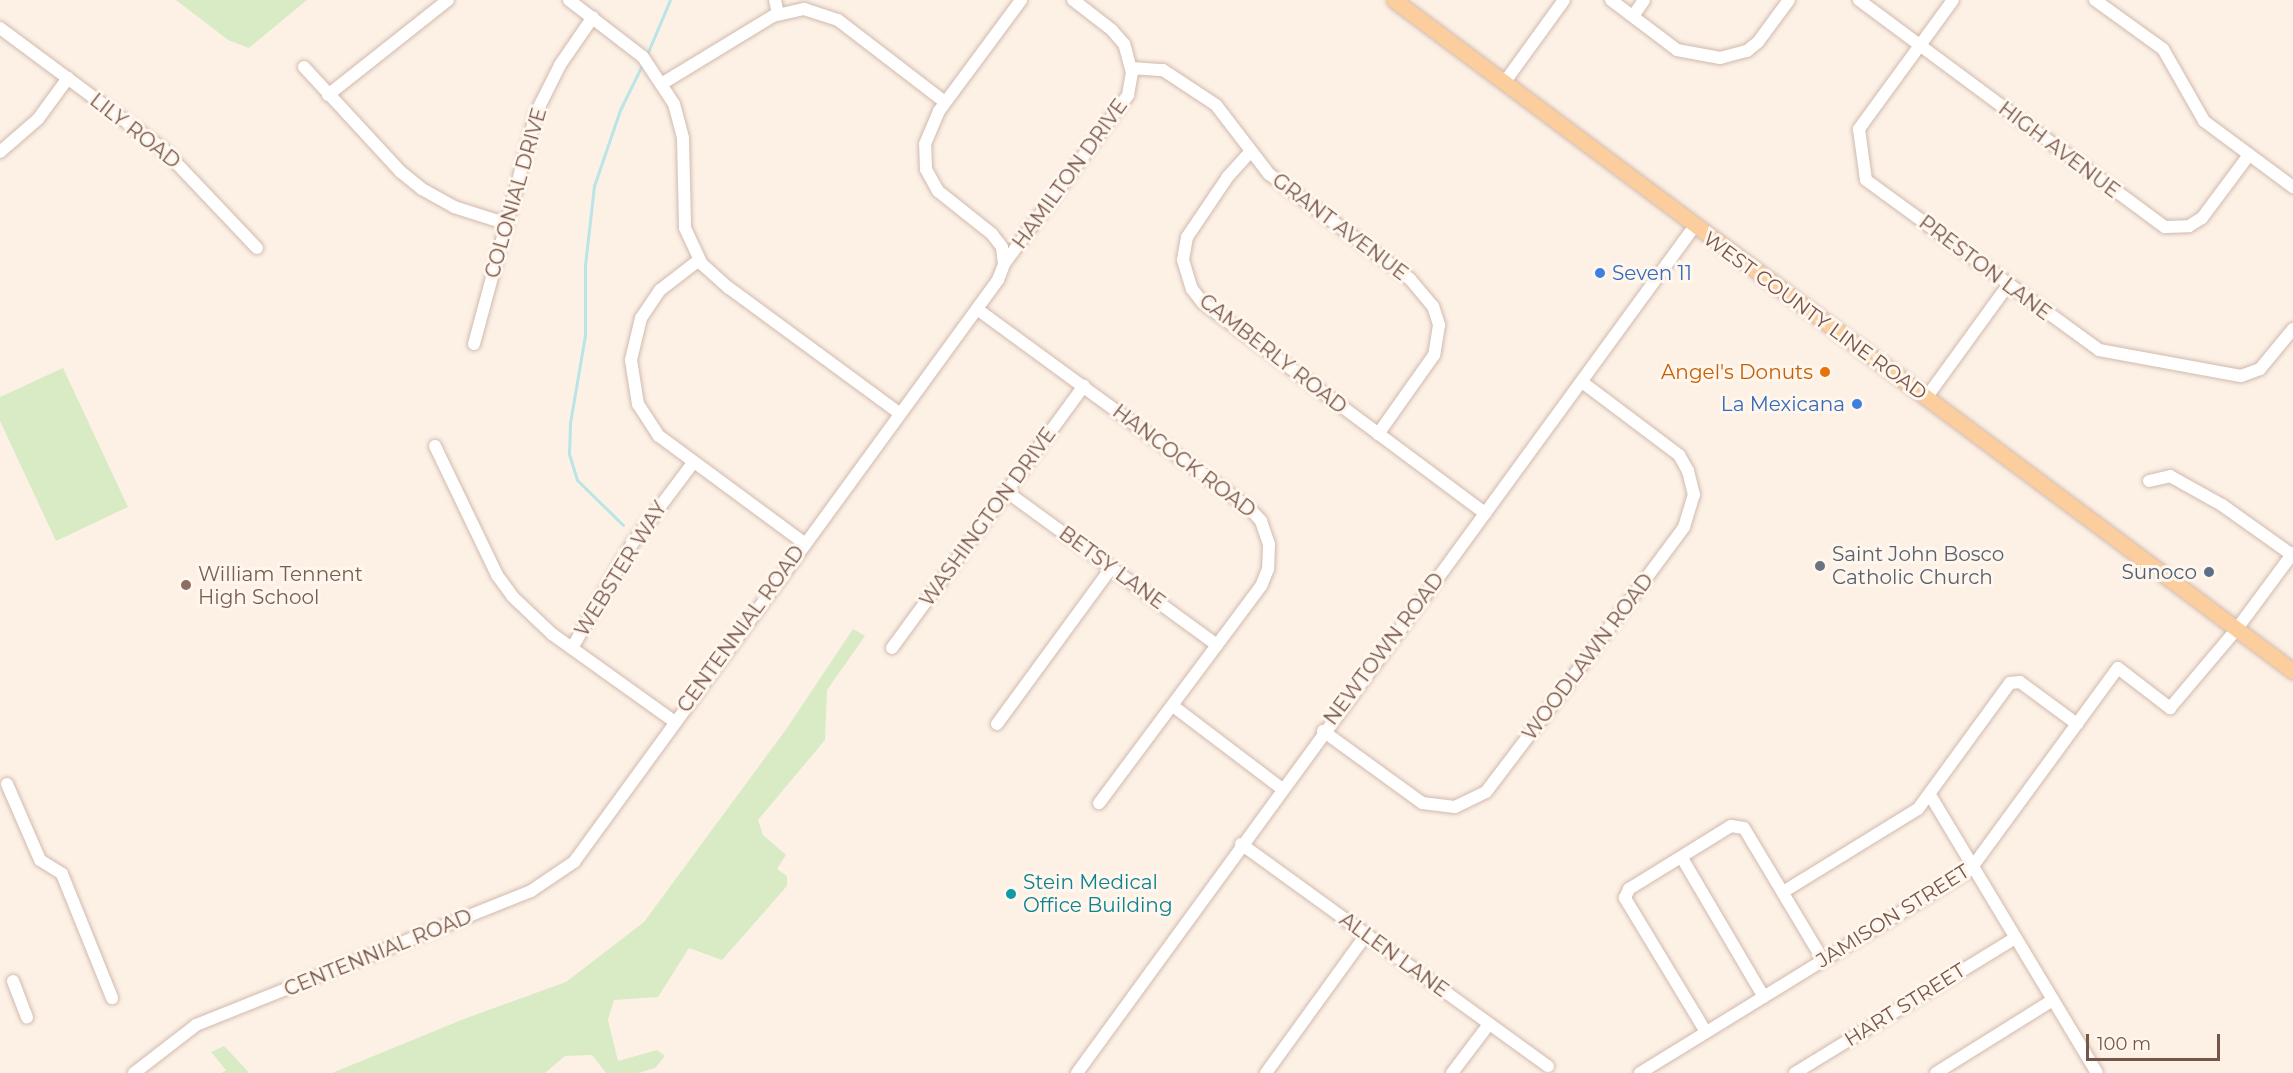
<!DOCTYPE html>
<style>
body{margin:0}
#map{position:relative;width:2293px;height:1073px;overflow:hidden;background:#fdf1e6;font-family:Montserrat,sans-serif}
div>[style]{position:absolute}
.green>*{inset:0;background:#d8ebc4}
.stream>*{height:3px;margin:-1.5px;padding:0 1.5px;transform-origin:1.5px;border-radius:1.5px;background:#bae5e7}
.roads{filter:drop-shadow(0 0 2px #d1baae) drop-shadow(0 0 2px #d1baae)}
.minor>*{height:12px;margin:-6px;padding:0 6px;transform-origin:6px;border-radius:6px;background:#fff}
.major>*{height:15px;margin:-7.5px;padding:0 7.5px;transform-origin:7.5px;border-radius:7.5px;background:#fcce9e}
.dots>*{width:16px;height:16px;translate:-50% -50%;box-sizing:border-box;border:3px solid #fff6ed;border-radius:50%}
span{translate:-50% -50%;white-space:nowrap;text-align:center;line-height:1.15;-webkit-text-stroke:6px #fff6ed;paint-order:stroke}
.street-label{font-size:20px;color:#77554a}
.shop-label{font-size:20px;color:#366cbe}
.left{translate:0 -50%;text-align:left}
.right{translate:-100% -50%;text-align:right}
.food-label{font-size:20px;color:#c56008}
.worship-label{font-size:20px;color:#5b616d}
.service-label{font-size:20px;color:#4e5e75}
.education-label{font-size:20px;color:#785e54}
.culture-label{font-size:20px;color:#0d838f}
.scale{position:absolute;left:2086px;top:1034px;width:134px;height:27px;box-sizing:border-box;border:3px solid #77554a;border-top:0;padding-left:8px;font-size:18px;line-height:21px;white-space:nowrap;color:#77554a;-webkit-text-stroke:4px #fff6ed;paint-order:stroke}
</style>
<div id="map">
<div class="green">
<div style="clip-path:polygon(176px 0,307px 0,249px 48px,228px 40px)"></div>
<div style="clip-path:polygon(63px 368px,128px 507px,56px 541px,0 421px,0 397px)"></div>
<div style="clip-path:polygon(853px 629px,865px 636px,827px 690px,825px 740px,758px 820px,763px 835px,786px 855px,777px 869px,787px 876px,787px 886px,722px 960px,689px 948px,658px 997px,614px 1000px,608px 1020px,618px 1061px,657px 1050px,665px 1056px,655px 1068px,639px 1073px,606px 1073px,592px 1055px,565px 1056px,545px 1073px,332px 1073px,464px 1019px,566px 982px,644px 922px,787px 728px)"></div>
<div style="clip-path:polygon(224px 1046px,244px 1067px,249px 1073px,222px 1073px,226px 1070px,211px 1052px)"></div>
</div>
<div class="stream">
<div style="left:648px;top:52px;width:56px;rotate:-67.1deg"></div>
<div style="left:623px;top:525px;width:64px;rotate:-135.6deg"></div>
<div style="left:577px;top:480px;width:28px;rotate:-107deg"></div>
<div style="left:569px;top:453px;width:30px;rotate:-88deg"></div>
<div style="left:570px;top:423px;width:89px;rotate:-80.3deg"></div>
<div style="left:585px;top:335px;width:70px;rotate:-90deg"></div>
<div style="left:585px;top:265px;width:80px;rotate:-83.5deg"></div>
<div style="left:594px;top:186px;width:80px;rotate:-71.1deg"></div>
<div style="left:620px;top:110px;width:50px;rotate:-63.9deg"></div>
</div>
<div class="roads">
<div class="minor">
<div style="left:569px;top:0;width:93px;rotate:37.6deg"></div>
<div style="left:643px;top:57px;width:56px;rotate:56.6deg"></div>
<div style="left:674px;top:104px;width:35px;rotate:75deg"></div>
<div style="left:683px;top:138px;width:90px;rotate:88.7deg"></div>
<div style="left:685px;top:228px;width:40px;rotate:65deg"></div>
<div style="left:702px;top:264px;width:36px;rotate:42deg"></div>
<div style="left:729px;top:288px;width:211px;rotate:36.3deg"></div>
<div style="left:775px;top:0;width:14px;rotate:78deg"></div>
<div style="left:1611px;top:0;width:83px;rotate:37.1deg"></div>
<div style="left:1677px;top:50px;width:44px;rotate:10.5deg"></div>
<div style="left:1720px;top:58px;width:28px;rotate:-15deg"></div>
<div style="left:1747px;top:51px;width:14px;rotate:-39deg"></div>
<div style="left:1758px;top:42px;width:52px;rotate:-53.6deg"></div>
<div style="left:1859px;top:0;width:381px;rotate:36.6deg"></div>
<div style="left:2165px;top:227px;width:24px;rotate:-2deg"></div>
<div style="left:2189px;top:226px;width:15px;rotate:-32deg"></div>
<div style="left:2202px;top:218px;width:79px;rotate:-53.3deg"></div>
<div style="left:1953px;top:0;width:160px;rotate:126.1deg"></div>
<div style="left:1859px;top:129px;width:51px;rotate:82.2deg"></div>
<div style="left:1866px;top:180px;width:288px;rotate:36.1deg"></div>
<div style="left:2099px;top:350px;width:144px;rotate:10.4deg"></div>
<div style="left:2241px;top:376px;width:20px;rotate:-20deg"></div>
<div style="left:2260px;top:369px;width:52px;rotate:-50.5deg"></div>
<div style="left:2095px;top:0;width:84px;rotate:35.8deg"></div>
<div style="left:2163px;top:49px;width:83px;rotate:60.3deg"></div>
<div style="left:2204px;top:121px;width:111px;rotate:36.6deg"></div>
<div style="left:1633px;top:16px;width:19px;rotate:-55deg"></div>
<div style="left:0;top:28px;width:204px;rotate:36.6deg"></div>
<div style="left:164px;top:150px;width:135px;rotate:46.5deg"></div>
<div style="left:304px;top:67px;width:143px;rotate:47.3deg"></div>
<div style="left:401px;top:172px;width:27px;rotate:39deg"></div>
<div style="left:422px;top:189px;width:37px;rotate:29deg"></div>
<div style="left:454px;top:207px;width:52px;rotate:17.7deg"></div>
<div style="left:1131px;top:68px;width:32px;rotate:4deg"></div>
<div style="left:1163px;top:70px;width:64px;rotate:33.4deg"></div>
<div style="left:1216px;top:105px;width:87px;rotate:52.5deg"></div>
<div style="left:1269px;top:174px;width:176px;rotate:36.7deg"></div>
<div style="left:1410px;top:279px;width:35px;rotate:50deg"></div>
<div style="left:1433px;top:306px;width:20px;rotate:72deg"></div>
<div style="left:1439px;top:325px;width:30px;rotate:99deg"></div>
<div style="left:1434px;top:355px;width:97px;rotate:125.3deg"></div>
<div style="left:663px;top:83px;width:129px;rotate:-31.3deg"></div>
<div style="left:773px;top:16px;width:32px;rotate:-13deg"></div>
<div style="left:804px;top:9px;width:36px;rotate:18deg"></div>
<div style="left:838px;top:20px;width:135px;rotate:37.5deg"></div>
<div style="left:1504px;top:83px;width:102px;rotate:-54.1deg"></div>
<div style="left:328px;top:95px;width:153px;rotate:-38.4deg"></div>
<div style="left:1251px;top:151px;width:36px;rotate:132deg"></div>
<div style="left:1227px;top:178px;width:71px;rotate:124.1deg"></div>
<div style="left:1187px;top:237px;width:23px;rotate:100deg"></div>
<div style="left:1183px;top:260px;width:30px;rotate:73deg"></div>
<div style="left:1192px;top:289px;width:18px;rotate:52deg"></div>
<div style="left:1203px;top:303px;width:352px;rotate:36.7deg"></div>
<div style="left:0;top:152px;width:50px;rotate:-41deg"></div>
<div style="left:38px;top:119px;width:51px;rotate:-53.8deg"></div>
<div style="left:699px;top:260px;width:49px;rotate:142.4deg"></div>
<div style="left:660px;top:290px;width:34px;rotate:124deg"></div>
<div style="left:641px;top:318px;width:43px;rotate:103.4deg"></div>
<div style="left:631px;top:360px;width:45px;rotate:81deg"></div>
<div style="left:638px;top:404px;width:38px;rotate:57deg"></div>
<div style="left:659px;top:436px;width:180px;rotate:36.4deg"></div>
<div style="left:1004px;top:264px;width:210px;rotate:-53.7deg"></div>
<div style="left:1128px;top:95px;width:22px;rotate:-80deg"></div>
<div style="left:1132px;top:73px;width:30px;rotate:-105deg"></div>
<div style="left:1124px;top:44px;width:18px;rotate:-131deg"></div>
<div style="left:1112px;top:30px;width:49px;rotate:-142.4deg"></div>
<div style="left:977px;top:309px;width:338px;rotate:36.2deg"></div>
<div style="left:1250px;top:509px;width:16px;rotate:47deg"></div>
<div style="left:1261px;top:521px;width:24px;rotate:71deg"></div>
<div style="left:1269px;top:544px;width:25px;rotate:92deg"></div>
<div style="left:1268px;top:569px;width:18px;rotate:112deg"></div>
<div style="left:1261px;top:586px;width:271px;rotate:126.7deg"></div>
<div style="left:474px;top:344px;width:241px;rotate:-74.9deg"></div>
<div style="left:537px;top:111px;width:51px;rotate:-63.4deg"></div>
<div style="left:560px;top:65px;width:58px;rotate:-55.5deg"></div>
<div style="left:1926px;top:398px;width:140px;rotate:-54deg"></div>
<div style="left:435px;top:446px;width:143px;rotate:64.3deg"></div>
<div style="left:497px;top:575px;width:27px;rotate:54deg"></div>
<div style="left:513px;top:597px;width:54px;rotate:43.5deg"></div>
<div style="left:552px;top:634px;width:151px;rotate:35.6deg"></div>
<div style="left:2149px;top:481px;width:22px;rotate:-13deg"></div>
<div style="left:2170px;top:476px;width:60px;rotate:29.1deg"></div>
<div style="left:2222px;top:505px;width:86px;rotate:35.5deg"></div>
<div style="left:1007px;top:492px;width:260px;rotate:36.1deg"></div>
<div style="left:572px;top:648px;width:120px;rotate:-60deg"></div>
<div style="left:632px;top:544px;width:100px;rotate:-53.1deg"></div>
<div style="left:892px;top:648px;width:325px;rotate:-53.8deg"></div>
<div style="left:1173px;top:706px;width:136px;rotate:37.2deg"></div>
<div style="left:997px;top:724px;width:193px;rotate:-53.8deg"></div>
<div style="left:1323px;top:731px;width:122px;rotate:36deg"></div>
<div style="left:1422px;top:803px;width:33px;rotate:7deg"></div>
<div style="left:1455px;top:807px;width:34px;rotate:-26deg"></div>
<div style="left:1486px;top:792px;width:114px;rotate:-52.8deg"></div>
<div style="left:1555px;top:701px;width:217px;rotate:-53.4deg"></div>
<div style="left:1684px;top:527px;width:34px;rotate:-73deg"></div>
<div style="left:1694px;top:495px;width:25px;rotate:-104deg"></div>
<div style="left:1688px;top:471px;width:18px;rotate:-119deg"></div>
<div style="left:1679px;top:455px;width:121px;rotate:-143deg"></div>
<div style="left:7px;top:784px;width:83px;rotate:66.5deg"></div>
<div style="left:40px;top:860px;width:26px;rotate:32deg"></div>
<div style="left:62px;top:874px;width:134px;rotate:68deg"></div>
<div style="left:1930px;top:795px;width:324px;rotate:59deg"></div>
<div style="left:1241px;top:844px;width:379px;rotate:35.9deg"></div>
<div style="left:1682px;top:858px;width:161px;rotate:59.5deg"></div>
<div style="left:1783px;top:892px;width:158px;rotate:-31.6deg"></div>
<div style="left:1918px;top:809px;width:156px;rotate:-53.9deg"></div>
<div style="left:2010px;top:683px;width:10px;rotate:-6deg"></div>
<div style="left:2020px;top:682px;width:71px;rotate:36.4deg"></div>
<div style="left:13px;top:981px;width:39px;rotate:69deg"></div>
<div style="left:1706px;top:1032px;width:157px;rotate:-121.2deg"></div>
<div style="left:1625px;top:898px;width:10px;rotate:-66deg"></div>
<div style="left:1629px;top:889px;width:120px;rotate:-31.7deg"></div>
<div style="left:1731px;top:826px;width:13px;rotate:9deg"></div>
<div style="left:1744px;top:828px;width:154px;rotate:59.1deg"></div>
<div style="left:134px;top:1073px;width:78px;rotate:-37.7deg"></div>
<div style="left:196px;top:1025px;width:361px;rotate:-21.8deg"></div>
<div style="left:531px;top:891px;width:52px;rotate:-34deg"></div>
<div style="left:574px;top:862px;width:720px;rotate:-53.93deg"></div>
<div style="left:998px;top:280px;width:17px;rotate:-69deg"></div>
<div style="left:1004px;top:264px;width:17px;rotate:-97deg"></div>
<div style="left:1002px;top:247px;width:16px;rotate:-128deg"></div>
<div style="left:992px;top:234px;width:69px;rotate:-141.5deg"></div>
<div style="left:938px;top:191px;width:25px;rotate:-119deg"></div>
<div style="left:926px;top:169px;width:25px;rotate:-92deg"></div>
<div style="left:925px;top:144px;width:36px;rotate:-67deg"></div>
<div style="left:939px;top:111px;width:138px;rotate:-53.5deg"></div>
<div style="left:1077px;top:1073px;width:1047px;rotate:-53.9deg"></div>
<div style="left:1266px;top:1073px;width:170px;rotate:-54.1deg"></div>
<div style="left:1452px;top:1073px;width:61px;rotate:-52.9deg"></div>
<div style="left:1640px;top:1073px;width:387px;rotate:-31.6deg"></div>
<div style="left:1970px;top:870px;width:250px;rotate:-53.8deg"></div>
<div style="left:2118px;top:668px;width:66px;rotate:37.6deg"></div>
<div style="left:2170px;top:708px;width:102px;rotate:-49.8deg"></div>
<div style="left:2236px;top:630px;width:96px;rotate:-53.5deg"></div>
<div style="left:1795px;top:1073px;width:258px;rotate:-31.5deg"></div>
<div style="left:1936px;top:1073px;width:138px;rotate:-32deg"></div>
</div>
<div class="major">
<div style="left:1394px;top:0;width:1122px;rotate:36.74deg"></div>
</div>
</div>
<div class="dots">
<div style="left:1600px;top:273px;background:#3f7fe0"></div>
<div style="left:1825px;top:372px;background:#e8710a"></div>
<div style="left:1857px;top:404px;background:#3f7fe0"></div>
<div style="left:1820px;top:566px;background:#6b7280"></div>
<div style="left:2209px;top:572px;background:#5c6f8a"></div>
<div style="left:186px;top:585px;background:#8d6e63"></div>
<div style="left:1011px;top:894px;background:#0f9aa8"></div>
</div>
<div class="street-label">
<span style="left:135px;top:131px;rotate:38deg">LILY ROAD</span>
<span style="left:2059px;top:150px;rotate:37deg">HIGH AVENUE</span>
<span style="left:1070px;top:174px;rotate:-54deg">HAMILTON DRIVE</span>
<span style="left:516px;top:193px;rotate:-74deg">COLONIAL DRIVE</span>
<span style="left:1340px;top:227px;rotate:37deg">GRANT AVENUE</span>
<span style="left:1985px;top:268px;rotate:37deg">PRESTON LANE</span>
<span style="left:1815px;top:316px;rotate:36deg">WEST COUNTY LINE ROAD</span>
<span style="left:1273px;top:354px;rotate:38deg">CAMBERLY ROAD</span>
<span style="left:1184px;top:461px;rotate:37deg">HANCOCK ROAD</span>
<span style="left:988px;top:517px;rotate:-54deg">WASHINGTON DRIVE</span>
<span style="left:1112px;top:568px;rotate:36deg">BETSY LANE</span>
<span style="left:621px;top:569px;rotate:-58deg">WEBSTER WAY</span>
<span style="left:741px;top:629px;rotate:-54deg">CENTENNIAL ROAD</span>
<span style="left:1384px;top:649px;rotate:-53deg">NEWTOWN ROAD</span>
<span style="left:1588px;top:657px;rotate:-53deg">WOODLAWN ROAD</span>
<span style="left:1893px;top:916px;rotate:-32deg">JAMISON STREET</span>
<span style="left:378px;top:953px;rotate:-22deg">CENTENNIAL ROAD</span>
<span style="left:1394px;top:955px;rotate:36deg">ALLEN LANE</span>
<span style="left:1905px;top:1005px;rotate:-32deg">HART STREET</span>
</div>
<div class="shop-label">
<span class="left" style="left:1612px;top:273px">Seven 11</span>
<span class="right" style="left:1845px;top:404px">La Mexicana</span>
</div>
<div class="food-label">
<span class="right" style="left:1813px;top:372px">Angel's Donuts</span>
</div>
<div class="worship-label">
<span class="left" style="left:1832px;top:566px">Saint John Bosco<br>Catholic Church</span>
</div>
<div class="service-label">
<span class="right" style="left:2197px;top:572px">Sunoco</span>
</div>
<div class="education-label">
<span class="left" style="left:198px;top:586px">William Tennent<br>High School</span>
</div>
<div class="culture-label">
<span class="left" style="left:1023px;top:894px">Stein Medical<br>Office Building</span>
</div>
<div class="scale">100 m</div>
</div>
